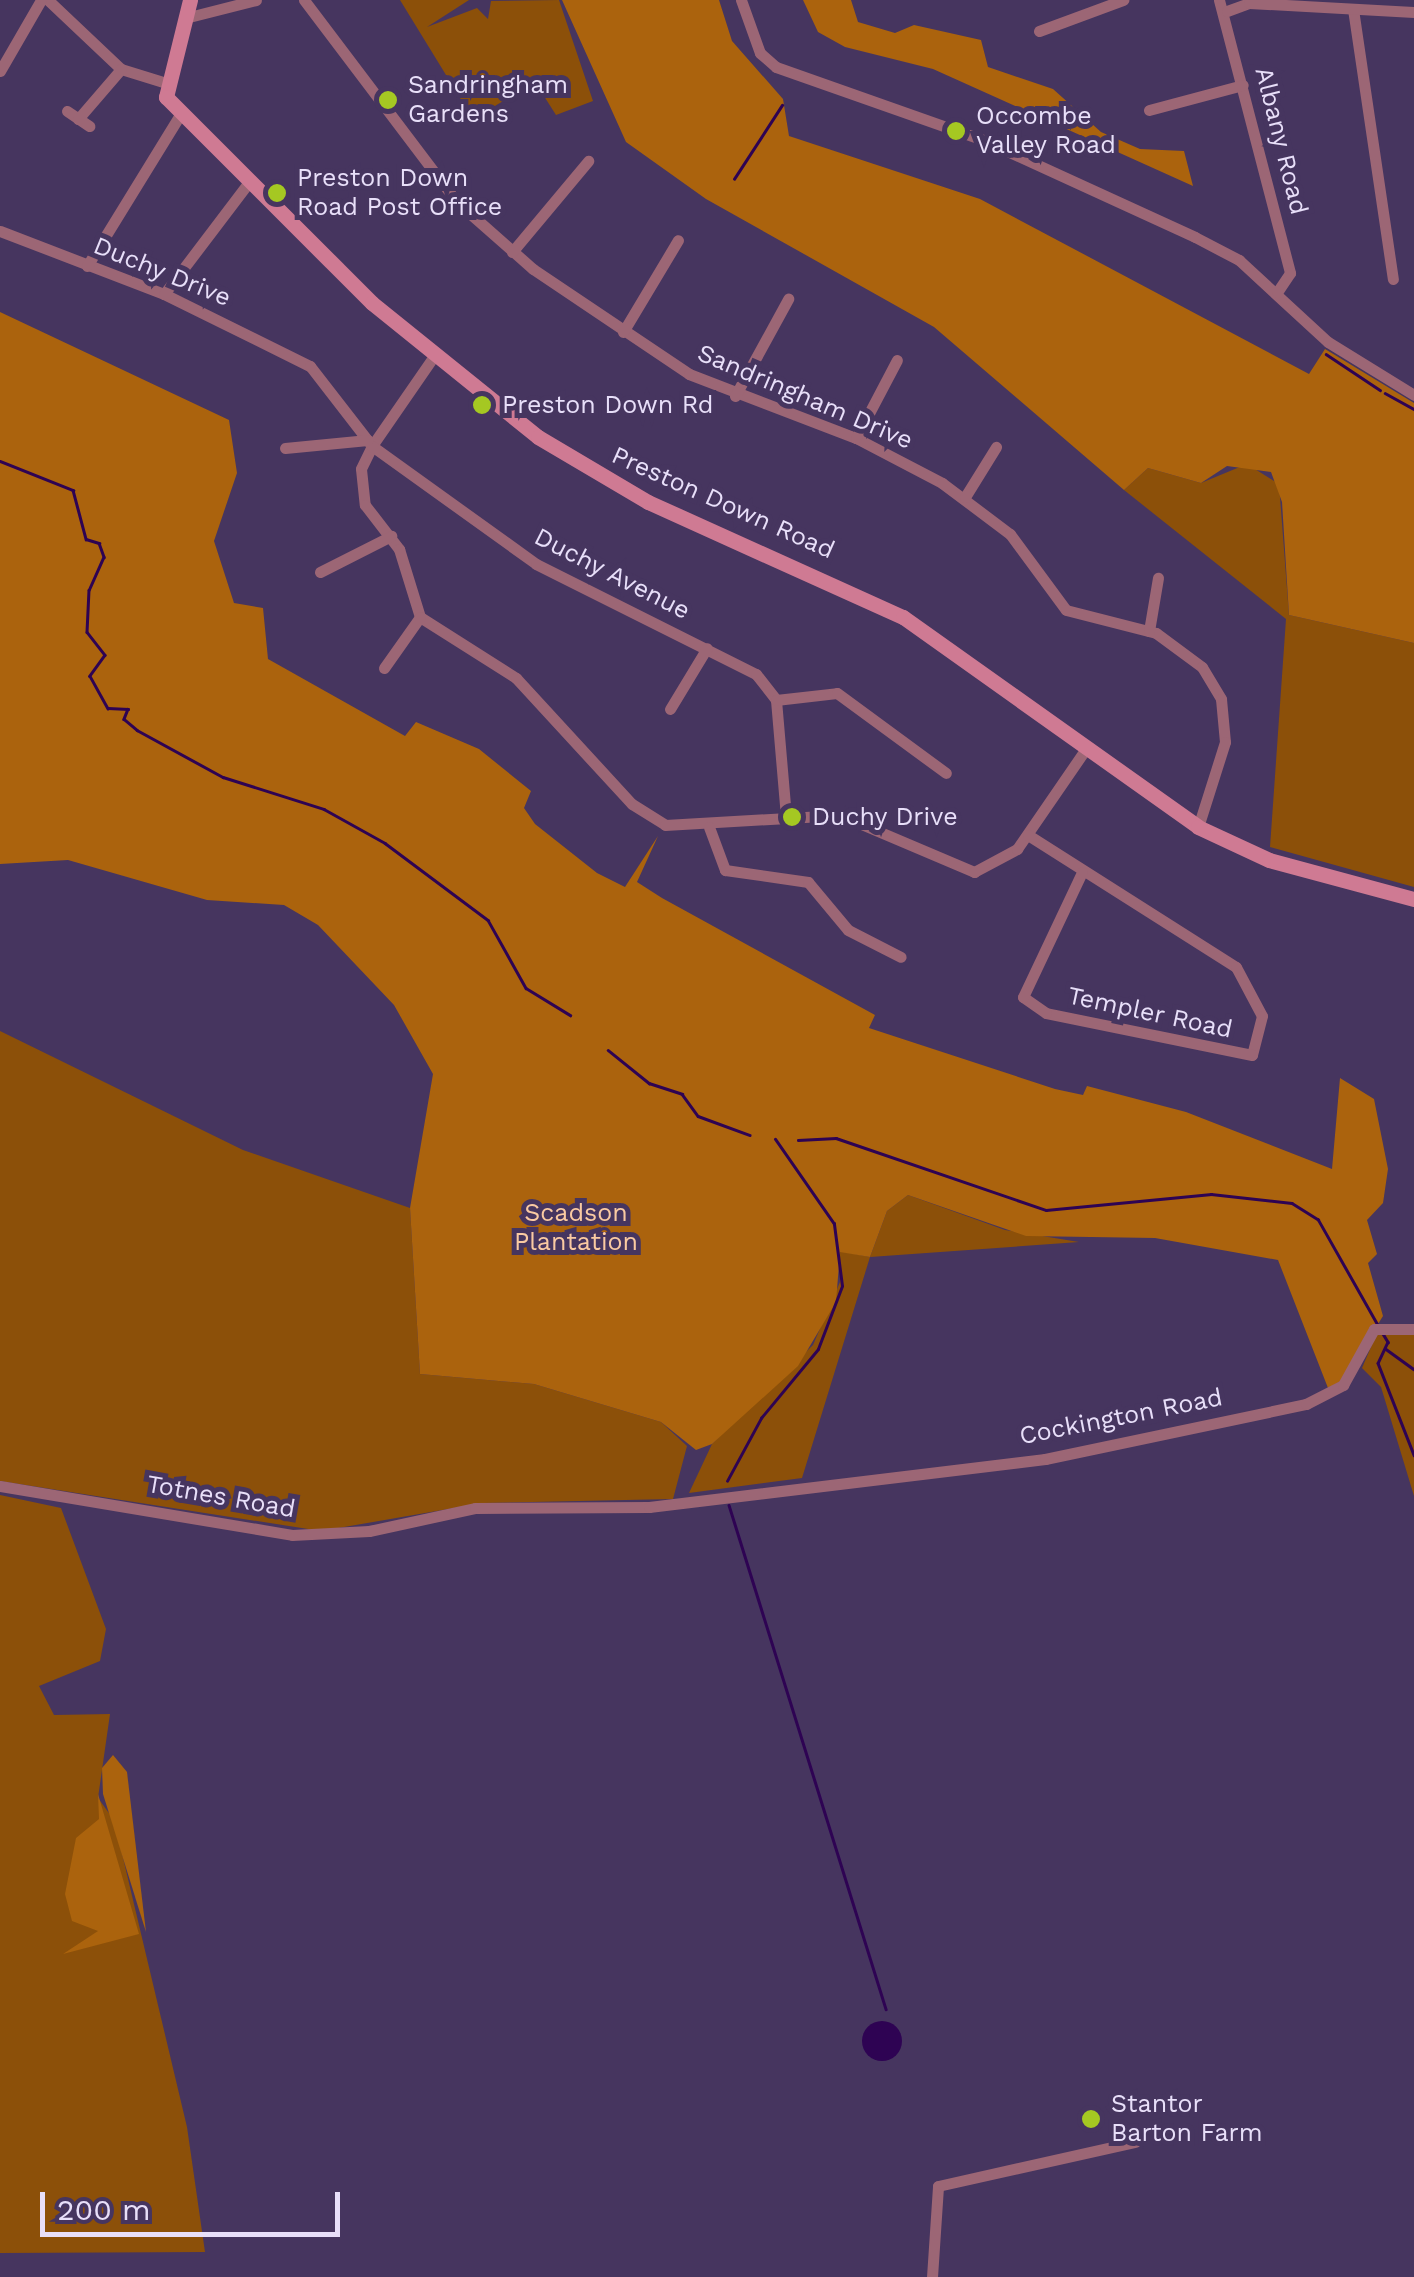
<!DOCTYPE html>
<style>
body{margin:0}
#map{position:relative;width:1414px;height:2277px;overflow:hidden;background:#46355f;font-family:"Work Sans",sans-serif}
div>[style]{position:absolute}
.green>*{inset:0;background:#8c5009}
.forest>*{inset:0;background:#ab630d}
.water>*{inset:0;background:#2e0353}
.round{border-radius:50%}
.stream>*{height:2.5px;margin:-1.25px;padding:0 1.25px;transform-origin:1.25px;border-radius:1.25px;background:#2e0353}
.street>*{height:11px;margin:-5.5px;padding:0 5.5px;transform-origin:5.5px;border-radius:5.5px;background:#9c6675}
.secondary>*{height:15px;margin:-7.5px;padding:0 7.5px;transform-origin:7.5px;border-radius:7.5px;background:#cf7a93}
.dots>*{width:28px;height:28px;translate:-50% -50%;box-sizing:border-box;border:5px solid #46355f;border-radius:50%}
span{translate:-50% -50%;white-space:nowrap;text-align:center;line-height:1.15;-webkit-text-stroke:10px #46355f;paint-order:stroke}
.poi-label{font-size:25px;color:#e8dff9}
.left{translate:0 -50%;text-align:left}
.street-label{font-size:25px;color:#e8dff9}
.park-label{font-size:25px;color:#facaa2}
.scale{position:absolute;left:40px;top:2192px;width:300px;height:45px;box-sizing:border-box;border:5px solid #e8dff9;border-top:0;padding-left:12px;font-size:30px;line-height:35px;white-space:nowrap;color:#e8dff9;-webkit-text-stroke:8px #46355f;paint-order:stroke}
</style>
<div id="map">
<div class="green">
<div style="clip-path:polygon(400px 0,469px 0,427px 27px,477px 8px,488px 19px,491px 1px,559px 0,593px 101px,556px 115px,535px 82px,473px 119px)"></div>
<div style="clip-path:polygon(1247px 464px,1279px 484px,1289px 615px,1414px 643px,1414px 887px,1270px 847px,1286px 619px,1124px 490px,1148px 468px,1201px 483px)"></div>
<div style="clip-path:polygon(0 1031px,243px 1150px,410px 1208px,420px 1374px,534px 1384px,661px 1422px,687px 1446px,673px 1499px,483px 1503px,321px 1531px,0 1481px)"></div>
<div style="clip-path:polygon(908px 1195px,1005px 1230px,1079px 1242px,870px 1257px,802px 1478px,689px 1493px,712px 1444px,813px 1345px,840px 1282px,840px 1251px,870px 1257px,887px 1211px)"></div>
<div style="clip-path:polygon(1377px 1333px,1414px 1334px,1414px 1496px,1381px 1387px,1362px 1368px)"></div>
<div style="clip-path:polygon(0 1495px,61px 1508px,106px 1629px,100px 1661px,39px 1686px,54px 1715px,110px 1714px,98px 1798px,114px 1820px,187px 2127px,205px 2252px,0 2253px)"></div>
</div>
<div class="forest">
<div style="clip-path:polygon(562px 0,719px 0,732px 41px,783px 99px,789px 136px,980px 199px,1309px 374px,1325px 349px,1414px 403px,1414px 643px,1289px 615px,1282px 502px,1271px 472px,1227px 466px,1201px 483px,1148px 468px,1124px 490px,934px 327px,706px 199px,626px 142px)"></div>
<div style="clip-path:polygon(803px 0,851px 0,858px 22px,895px 33px,914px 25px,981px 40px,988px 67px,1053px 89px,1101px 132px,1140px 149px,1184px 151px,1193px 186px,933px 69px,845px 47px,818px 32px)"></div>
<div style="clip-path:polygon(0 312px,229px 420px,237px 473px,214px 541px,234px 603px,263px 608px,268px 659px,405px 736px,416px 722px,479px 749px,531px 791px,524px 808px,535px 824px,597px 873px,625px 887px,658px 836px,637px 882px,662px 898px,875px 1015px,869px 1028px,1055px 1089px,1083px 1095px,1087px 1086px,1186px 1112px,1332px 1169px,1340px 1078px,1374px 1099px,1388px 1169px,1383px 1203px,1367px 1220px,1377px 1254px,1368px 1263px,1383px 1316px,1343px 1380px,1328px 1388px,1278px 1260px,1155px 1238px,1026px 1236px,908px 1195px,887px 1211px,870px 1257px,840px 1252px,836px 1302px,798px 1366px,712px 1444px,696px 1450px,661px 1422px,534px 1384px,420px 1374px,410px 1208px,433px 1074px,394px 1005px,318px 925px,284px 905px,207px 900px,68px 860px,0 864px)"></div>
<div style="clip-path:polygon(113px 1755px,127px 1772px,146px 1932px,103px 1794px,102px 1768px)"></div>
<div style="clip-path:polygon(98px 1794px,139px 1934px,63px 1954px,98px 1931px,72px 1921px,65px 1894px,76px 1838px,99px 1819px)"></div>
</div>
<div class="water">
<div class="round" style="left:862px;top:2021px;width:40px;height:40px"></div>
</div>
<div class="stream">
<div style="left:734px;top:179px;width:88px;rotate:-57deg"></div>
<div style="left:1326px;top:354px;width:65px;rotate:33.7deg"></div>
<div style="left:1385px;top:393px;width:33px;rotate:29deg"></div>
<div style="left:0;top:461px;width:79px;rotate:21.7deg"></div>
<div style="left:73px;top:490px;width:51px;rotate:75.1deg"></div>
<div style="left:86px;top:539px;width:14px;rotate:17deg"></div>
<div style="left:99px;top:543px;width:15px;rotate:70deg"></div>
<div style="left:104px;top:557px;width:36px;rotate:114deg"></div>
<div style="left:89px;top:590px;width:42px;rotate:92.7deg"></div>
<div style="left:87px;top:632px;width:29px;rotate:52deg"></div>
<div style="left:105px;top:655px;width:26px;rotate:126deg"></div>
<div style="left:90px;top:676px;width:37px;rotate:61deg"></div>
<div style="left:108px;top:708px;width:20px;rotate:3deg"></div>
<div style="left:128px;top:709px;width:11px;rotate:112deg"></div>
<div style="left:124px;top:719px;width:17px;rotate:40deg"></div>
<div style="left:137px;top:730px;width:98px;rotate:28.7deg"></div>
<div style="left:223px;top:777px;width:106px;rotate:17.6deg"></div>
<div style="left:324px;top:809px;width:70px;rotate:29.1deg"></div>
<div style="left:385px;top:843px;width:129px;rotate:36.8deg"></div>
<div style="left:488px;top:920px;width:78px;rotate:60.8deg"></div>
<div style="left:526px;top:988px;width:52px;rotate:31.5deg"></div>
<div style="left:608px;top:1050px;width:53px;rotate:38.8deg"></div>
<div style="left:649px;top:1083px;width:35px;rotate:18deg"></div>
<div style="left:682px;top:1094px;width:27px;rotate:54deg"></div>
<div style="left:698px;top:1116px;width:55px;rotate:20.1deg"></div>
<div style="left:798px;top:1140px;width:38px;rotate:-3deg"></div>
<div style="left:836px;top:1138px;width:222px;rotate:18.9deg"></div>
<div style="left:1046px;top:1210px;width:166px;rotate:-5.5deg"></div>
<div style="left:1211px;top:1194px;width:81px;rotate:6.3deg"></div>
<div style="left:1292px;top:1203px;width:31px;rotate:32deg"></div>
<div style="left:1318px;top:1219px;width:122px;rotate:60.5deg"></div>
<div style="left:1382px;top:1332px;width:12px;rotate:59deg"></div>
<div style="left:1388px;top:1342px;width:23px;rotate:115deg"></div>
<div style="left:1378px;top:1363px;width:99px;rotate:68.6deg"></div>
<div style="left:1386px;top:1349px;width:34px;rotate:36deg"></div>
<div style="left:727px;top:1481px;width:72px;rotate:-61.6deg"></div>
<div style="left:761px;top:1418px;width:89px;rotate:-50.4deg"></div>
<div style="left:818px;top:1349px;width:67px;rotate:-69.1deg"></div>
<div style="left:842px;top:1286px;width:63px;rotate:-97.4deg"></div>
<div style="left:834px;top:1224px;width:103px;rotate:-124.8deg"></div>
<div style="left:729px;top:1505px;width:528px;rotate:72.7deg"></div>
</div>
<div class="street">
<div style="left:48px;top:0;width:100px;rotate:43.4deg"></div>
<div style="left:121px;top:69px;width:44px;rotate:17.2deg"></div>
<div style="left:304px;top:0;width:253px;rotate:52.9deg"></div>
<div style="left:457px;top:202px;width:101px;rotate:41.4deg"></div>
<div style="left:533px;top:269px;width:188px;rotate:33.9deg"></div>
<div style="left:689px;top:374px;width:179px;rotate:21deg"></div>
<div style="left:856px;top:438px;width:97px;rotate:27.6deg"></div>
<div style="left:942px;top:483px;width:85px;rotate:36.9deg"></div>
<div style="left:1010px;top:534px;width:94px;rotate:53.6deg"></div>
<div style="left:1066px;top:610px;width:93px;rotate:14.3deg"></div>
<div style="left:1156px;top:633px;width:57px;rotate:36.5deg"></div>
<div style="left:1202px;top:667px;width:37px;rotate:59deg"></div>
<div style="left:1221px;top:699px;width:43px;rotate:84.7deg"></div>
<div style="left:1225px;top:742px;width:89px;rotate:107.6deg"></div>
<div style="left:741px;top:0;width:56px;rotate:70.3deg"></div>
<div style="left:760px;top:53px;width:21px;rotate:41deg"></div>
<div style="left:776px;top:67px;width:217px;rotate:19.4deg"></div>
<div style="left:981px;top:139px;width:235px;rotate:24.6deg"></div>
<div style="left:1195px;top:237px;width:50px;rotate:27.6deg"></div>
<div style="left:1239px;top:260px;width:121px;rotate:42.7deg"></div>
<div style="left:1328px;top:342px;width:101px;rotate:31.6deg"></div>
<div style="left:1219px;top:0;width:282px;rotate:75.4deg"></div>
<div style="left:1290px;top:273px;width:23px;rotate:124deg"></div>
<div style="left:1353px;top:9px;width:273px;rotate:81.6deg"></div>
<div style="left:1227px;top:11px;width:23px;rotate:-20deg"></div>
<div style="left:1249px;top:3px;width:165px;rotate:3.1deg"></div>
<div style="left:189px;top:17px;width:69px;rotate:-14.2deg"></div>
<div style="left:1039px;top:31px;width:90px;rotate:-20.3deg"></div>
<div style="left:0;top:71px;width:82px;rotate:-60deg"></div>
<div style="left:1149px;top:110px;width:97px;rotate:-14.9deg"></div>
<div style="left:67px;top:111px;width:27px;rotate:34deg"></div>
<div style="left:78px;top:119px;width:66px;rotate:-49.3deg"></div>
<div style="left:0;top:231px;width:176px;rotate:21deg"></div>
<div style="left:164px;top:294px;width:163px;rotate:26.3deg"></div>
<div style="left:310px;top:366px;width:101px;rotate:52.2deg"></div>
<div style="left:372px;top:446px;width:25px;rotate:116deg"></div>
<div style="left:361px;top:469px;width:36px;rotate:84deg"></div>
<div style="left:365px;top:505px;width:56px;rotate:52.3deg"></div>
<div style="left:399px;top:549px;width:71px;rotate:72.8deg"></div>
<div style="left:420px;top:617px;width:114px;rotate:32.4deg"></div>
<div style="left:516px;top:678px;width:171px;rotate:47.4deg"></div>
<div style="left:632px;top:804px;width:39px;rotate:32deg"></div>
<div style="left:665px;top:825px;width:175px;rotate:-3.3deg"></div>
<div style="left:840px;top:815px;width:146px;rotate:23deg"></div>
<div style="left:974px;top:872px;width:49px;rotate:-28.1deg"></div>
<div style="left:1017px;top:849px;width:120px;rotate:-55.5deg"></div>
<div style="left:512px;top:252px;width:119px;rotate:-50.1deg"></div>
<div style="left:87px;top:266px;width:177px;rotate:-58.4deg"></div>
<div style="left:164px;top:294px;width:136px;rotate:-52.8deg"></div>
<div style="left:623px;top:332px;width:107px;rotate:-59.1deg"></div>
<div style="left:434px;top:356px;width:109px;rotate:124.6deg"></div>
<div style="left:372px;top:446px;width:202px;rotate:35.7deg"></div>
<div style="left:536px;top:564px;width:246px;rotate:26.6deg"></div>
<div style="left:756px;top:674px;width:33px;rotate:52deg"></div>
<div style="left:776px;top:700px;width:117px;rotate:85.1deg"></div>
<div style="left:735px;top:396px;width:111px;rotate:-61.3deg"></div>
<div style="left:856px;top:438px;width:88px;rotate:-62.3deg"></div>
<div style="left:285px;top:448px;width:83px;rotate:-5.5deg"></div>
<div style="left:965px;top:497px;width:59px;rotate:-58.2deg"></div>
<div style="left:320px;top:572px;width:80px;rotate:-26.9deg"></div>
<div style="left:1149px;top:631px;width:54px;rotate:-80.4deg"></div>
<div style="left:384px;top:668px;width:62px;rotate:-54.8deg"></div>
<div style="left:776px;top:700px;width:61px;rotate:-6.5deg"></div>
<div style="left:837px;top:693px;width:135px;rotate:36.3deg"></div>
<div style="left:670px;top:709px;width:71px;rotate:-58.8deg"></div>
<div style="left:709px;top:827px;width:46px;rotate:69.6deg"></div>
<div style="left:725px;top:870px;width:84px;rotate:8.2deg"></div>
<div style="left:808px;top:882px;width:62px;rotate:50.2deg"></div>
<div style="left:848px;top:930px;width:59px;rotate:27deg"></div>
<div style="left:1028px;top:835px;width:246px;rotate:32.4deg"></div>
<div style="left:1236px;top:967px;width:55px;rotate:62deg"></div>
<div style="left:1262px;top:1016px;width:40px;rotate:104.4deg"></div>
<div style="left:1252px;top:1055px;width:210px;rotate:-168.5deg"></div>
<div style="left:1046px;top:1013px;width:28px;rotate:-145deg"></div>
<div style="left:1023px;top:997px;width:138px;rotate:-64.7deg"></div>
<div style="left:0;top:1486px;width:296px;rotate:9.5deg"></div>
<div style="left:292px;top:1535px;width:77px;rotate:-3deg"></div>
<div style="left:369px;top:1531px;width:108px;rotate:-12.2deg"></div>
<div style="left:475px;top:1508px;width:174px;rotate:-0.3deg"></div>
<div style="left:649px;top:1507px;width:399px;rotate:-6.9deg"></div>
<div style="left:1045px;top:1459px;width:267px;rotate:-11.9deg"></div>
<div style="left:1306px;top:1404px;width:42px;rotate:-27.2deg"></div>
<div style="left:1343px;top:1385px;width:64px;rotate:-61deg"></div>
<div style="left:1374px;top:1329px;width:40px"></div>
<div style="left:932px;top:2277px;width:91px;rotate:-86.2deg"></div>
<div style="left:938px;top:2186px;width:202px;rotate:-12.6deg"></div>
</div>
<div class="secondary">
<div style="left:190px;top:0;width:100px;rotate:103.9deg"></div>
<div style="left:166px;top:97px;width:291px;rotate:45deg"></div>
<div style="left:372px;top:303px;width:213px;rotate:38.9deg"></div>
<div style="left:538px;top:437px;width:128px;rotate:30.6deg"></div>
<div style="left:648px;top:502px;width:280px;rotate:24.3deg"></div>
<div style="left:903px;top:617px;width:362px;rotate:35.4deg"></div>
<div style="left:1198px;top:827px;width:78px;rotate:24.9deg"></div>
<div style="left:1269px;top:860px;width:150px;rotate:15.1deg"></div>
</div>
<div class="dots">
<div style="left:388px;top:100px;background:#a5c822"></div>
<div style="left:956px;top:131px;background:#a5c822"></div>
<div style="left:277px;top:193px;background:#a5c822"></div>
<div style="left:482px;top:405px;background:#a5c822"></div>
<div style="left:792px;top:817px;background:#a5c822"></div>
<div style="left:1091px;top:2119px;background:#a5c822"></div>
</div>
<div class="poi-label">
<span class="left" style="left:408px;top:100px">Sandringham<br>Gardens</span>
<span class="left" style="left:976px;top:131px">Occombe<br>Valley Road</span>
<span class="left" style="left:297px;top:193px">Preston Down<br>Road Post Office</span>
<span class="left" style="left:502px;top:405px">Preston Down Rd</span>
<span class="left" style="left:812px;top:817px">Duchy Drive</span>
<span class="left" style="left:1111px;top:2119px">Stantor<br>Barton Farm</span>
</div>
<div class="street-label">
<span style="left:1281px;top:141px;rotate:76deg">Albany Road</span>
<span style="left:162px;top:272px;rotate:22deg">Duchy Drive</span>
<span style="left:805px;top:397px;rotate:23deg">Sandringham Drive</span>
<span style="left:723px;top:503px;rotate:24deg">Preston Down Road</span>
<span style="left:612px;top:574px;rotate:27deg">Duchy Avenue</span>
<span style="left:1150px;top:1013px;rotate:12deg">Templer Road</span>
<span style="left:1121px;top:1417px;rotate:-11deg">Cockington Road</span>
<span style="left:221px;top:1497px;rotate:10deg">Totnes Road</span>
</div>
<div class="park-label">
<span style="left:576px;top:1228px">Scadson<br>Plantation</span>
</div>
<div class="scale">200 m</div>
</div>
